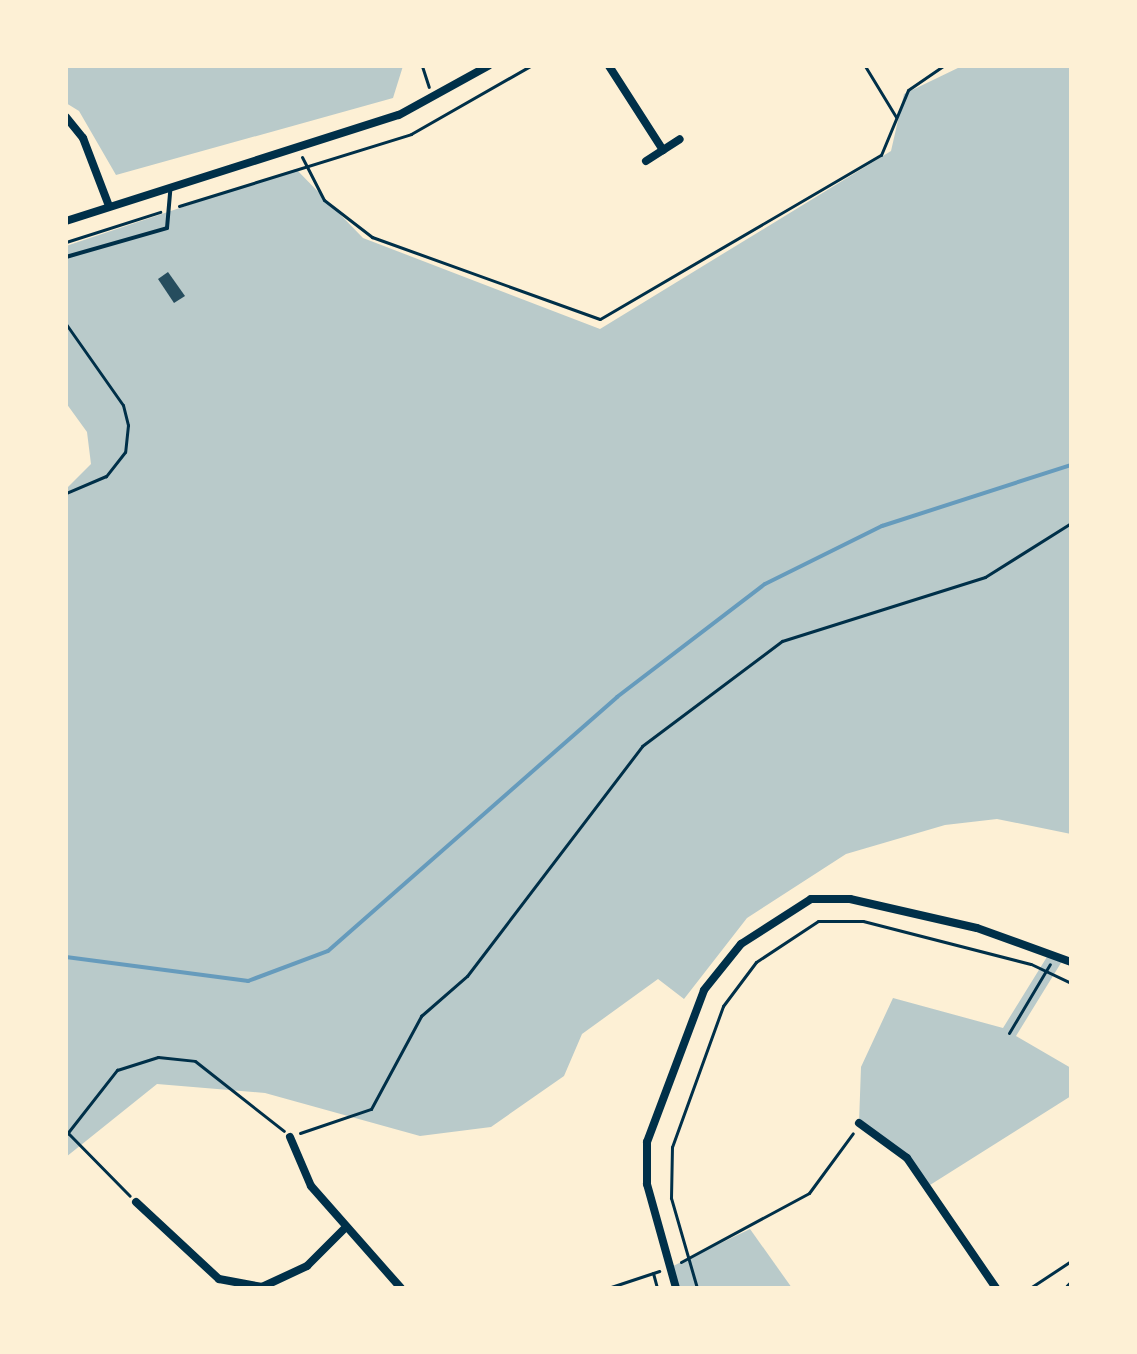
<!DOCTYPE html>
<style>
body{margin:0}
#map{position:relative;width:1137px;height:1354px;overflow:hidden;background:#fdf0d5;font-family:"Fira Sans",sans-serif}
div>[style]{position:absolute}
.green>*{inset:0;background:#b9caca}
.stream>*{height:4px;margin:-2px;padding:0 2px;transform-origin:2px;border-radius:2px;background:#669bbc}
.building>*{inset:0;background:#264d5e}
.path>*{height:3px;margin:-1.5px;padding:0 1.5px;transform-origin:1.5px;border-radius:1.5px;background:#003049}
.service>*{height:4px;margin:-2px;padding:0 2px;transform-origin:2px;border-radius:2px;background:#003049}
.minor>*{height:8px;margin:-4px;padding:0 4px;transform-origin:4px;border-radius:4px;background:#003049}
span{translate:-50% -50%;white-space:nowrap;text-align:center;line-height:1.15;-webkit-text-stroke:6px #fdf0d5;paint-order:stroke}
.frame{position:absolute;inset:0;border:68px solid #fdf0d5;pointer-events:none}
</style>
<div id="map">
<div class="green">
<div style="clip-path:polygon(66px 66px,403px 66px,393px 98px,116px 175px,79px 111px,66px 103px)"></div>
<div style="clip-path:polygon(962px 66px,1071px 66px,1071px 834px,997px 819px,945px 825px,846px 854px,747px 918px,684px 999px,658px 979px,582px 1034px,564px 1076px,491px 1127px,420px 1136px,265px 1093px,157px 1084px,66px 1157px,66px 489px,91px 464px,87px 432px,66px 403px,66px 246px,296px 169px,363px 238px,600px 329px,891px 151px,904px 94px)"></div>
<div style="clip-path:polygon(1050px 952px,1064px 958px,1016px 1036px,1071px 1068px,1071px 1096px,930px 1185px,907px 1158px,859px 1123px,861px 1067px,893px 998px,1003px 1028px)"></div>
<div style="clip-path:polygon(750px 1229px,792px 1288px,676px 1288px,671px 1267px)"></div>
</div>
<div class="stream">
<div style="left:66px;top:957px;width:184px;rotate:7.5deg"></div>
<div style="left:248px;top:981px;width:85px;rotate:-20.6deg"></div>
<div style="left:328px;top:951px;width:385px;rotate:-41.3deg"></div>
<div style="left:617px;top:697px;width:186px;rotate:-37.4deg"></div>
<div style="left:765px;top:584px;width:131px;rotate:-26.4deg"></div>
<div style="left:882px;top:526px;width:199px;rotate:-17.9deg"></div>
</div>
<div class="building">
<div style="clip-path:polygon(168px 272px,185px 296px,174px 303px,158px 279px)"></div>
</div>
<div class="path">
<div style="left:422px;top:66px;width:22px;rotate:72deg"></div>
<div style="left:865px;top:66px;width:60px;rotate:58.7deg"></div>
<div style="left:302px;top:157px;width:48px;rotate:62.9deg"></div>
<div style="left:324px;top:200px;width:61px;rotate:37.6deg"></div>
<div style="left:372px;top:237px;width:242px;rotate:19.8deg"></div>
<div style="left:600px;top:319px;width:325px;rotate:-30.3deg"></div>
<div style="left:881px;top:155px;width:70px;rotate:-67.4deg"></div>
<div style="left:908px;top:90px;width:42px;rotate:-34.4deg"></div>
<div style="left:179px;top:206px;width:243px;rotate:-17.2deg"></div>
<div style="left:411px;top:134px;width:137px;rotate:-29.7deg"></div>
<div style="left:66px;top:242px;width:99px;rotate:-17.7deg"></div>
<div style="left:66px;top:324px;width:99px;rotate:54.9deg"></div>
<div style="left:123px;top:405px;width:21px;rotate:76deg"></div>
<div style="left:128px;top:425px;width:27px;rotate:96deg"></div>
<div style="left:125px;top:452px;width:31px;rotate:128deg"></div>
<div style="left:106px;top:476px;width:43px;rotate:157deg"></div>
<div style="left:1009px;top:1033px;width:80px;rotate:-59.3deg"></div>
<div style="left:68px;top:1133px;width:88px;rotate:45.5deg"></div>
<div style="left:300px;top:1133px;width:75px;rotate:-18.7deg"></div>
<div style="left:371px;top:1109px;width:106px;rotate:-61.7deg"></div>
<div style="left:421px;top:1016px;width:61px;rotate:-41deg"></div>
<div style="left:467px;top:976px;width:289px;rotate:-52.7deg"></div>
<div style="left:642px;top:746px;width:175px;rotate:-36.9deg"></div>
<div style="left:782px;top:641px;width:213px;rotate:-17.5deg"></div>
<div style="left:985px;top:577px;width:102px;rotate:-32.1deg"></div>
<div style="left:66px;top:1135px;width:83px;rotate:-51.9deg"></div>
<div style="left:117px;top:1070px;width:43px;rotate:-17.6deg"></div>
<div style="left:158px;top:1057px;width:37px;rotate:6deg"></div>
<div style="left:195px;top:1061px;width:113px;rotate:38.2deg"></div>
<div style="left:681px;top:1262px;width:145px;rotate:-28.3deg"></div>
<div style="left:809px;top:1193px;width:74px;rotate:-53.7deg"></div>
<div style="left:653px;top:1273px;width:16px;rotate:75deg"></div>
<div style="left:608px;top:1288px;width:54px;rotate:-18.4deg"></div>
<div style="left:697px;top:1288px;width:94px;rotate:-106.1deg"></div>
<div style="left:671px;top:1198px;width:51px;rotate:-88.9deg"></div>
<div style="left:672px;top:1147px;width:150px;rotate:-70.1deg"></div>
<div style="left:723px;top:1006px;width:55px;rotate:-53.1deg"></div>
<div style="left:756px;top:962px;width:74px;rotate:-33.5deg"></div>
<div style="left:818px;top:921px;width:45px"></div>
<div style="left:863px;top:921px;width:173px;rotate:14.4deg"></div>
<div style="left:1031px;top:964px;width:44px;rotate:25.4deg"></div>
<div style="left:1030px;top:1288px;width:49px;rotate:-33.4deg"></div>
</div>
<div class="service">
<div style="left:66px;top:257px;width:105px;rotate:-16deg"></div>
<div style="left:167px;top:228px;width:38px;rotate:-85deg"></div>
</div>
<div class="minor">
<div style="left:609px;top:66px;width:100px;rotate:57.3deg"></div>
<div style="left:66px;top:117px;width:27px;rotate:51deg"></div>
<div style="left:83px;top:138px;width:73px;rotate:69.1deg"></div>
<div style="left:646px;top:161px;width:40px;rotate:-32.9deg"></div>
<div style="left:66px;top:221px;width:349px;rotate:-17.7deg"></div>
<div style="left:399px;top:115px;width:102px;rotate:-28.8deg"></div>
<div style="left:859px;top:1123px;width:59px;rotate:36.1deg"></div>
<div style="left:907px;top:1158px;width:158px;rotate:55.6deg"></div>
<div style="left:290px;top:1137px;width:53px;rotate:66.8deg"></div>
<div style="left:311px;top:1186px;width:136px;rotate:48.6deg"></div>
<div style="left:136px;top:1202px;width:113px;rotate:42.9deg"></div>
<div style="left:219px;top:1279px;width:44px;rotate:10.5deg"></div>
<div style="left:262px;top:1287px;width:50px;rotate:-25deg"></div>
<div style="left:307px;top:1266px;width:52px;rotate:-45deg"></div>
<div style="left:676px;top:1288px;width:108px;rotate:-105.6deg"></div>
<div style="left:647px;top:1184px;width:42px;rotate:-90deg"></div>
<div style="left:647px;top:1142px;width:162px;rotate:-69.4deg"></div>
<div style="left:704px;top:990px;width:59px;rotate:-51.2deg"></div>
<div style="left:741px;top:944px;width:83px;rotate:-32.7deg"></div>
<div style="left:811px;top:899px;width:39px"></div>
<div style="left:850px;top:899px;width:130px;rotate:12.9deg"></div>
<div style="left:977px;top:928px;width:100px;rotate:19.9deg"></div>
<div style="left:1069px;top:1288px;width:3px;rotate:-45deg"></div>
</div>
<div class="frame"></div>
</div>
